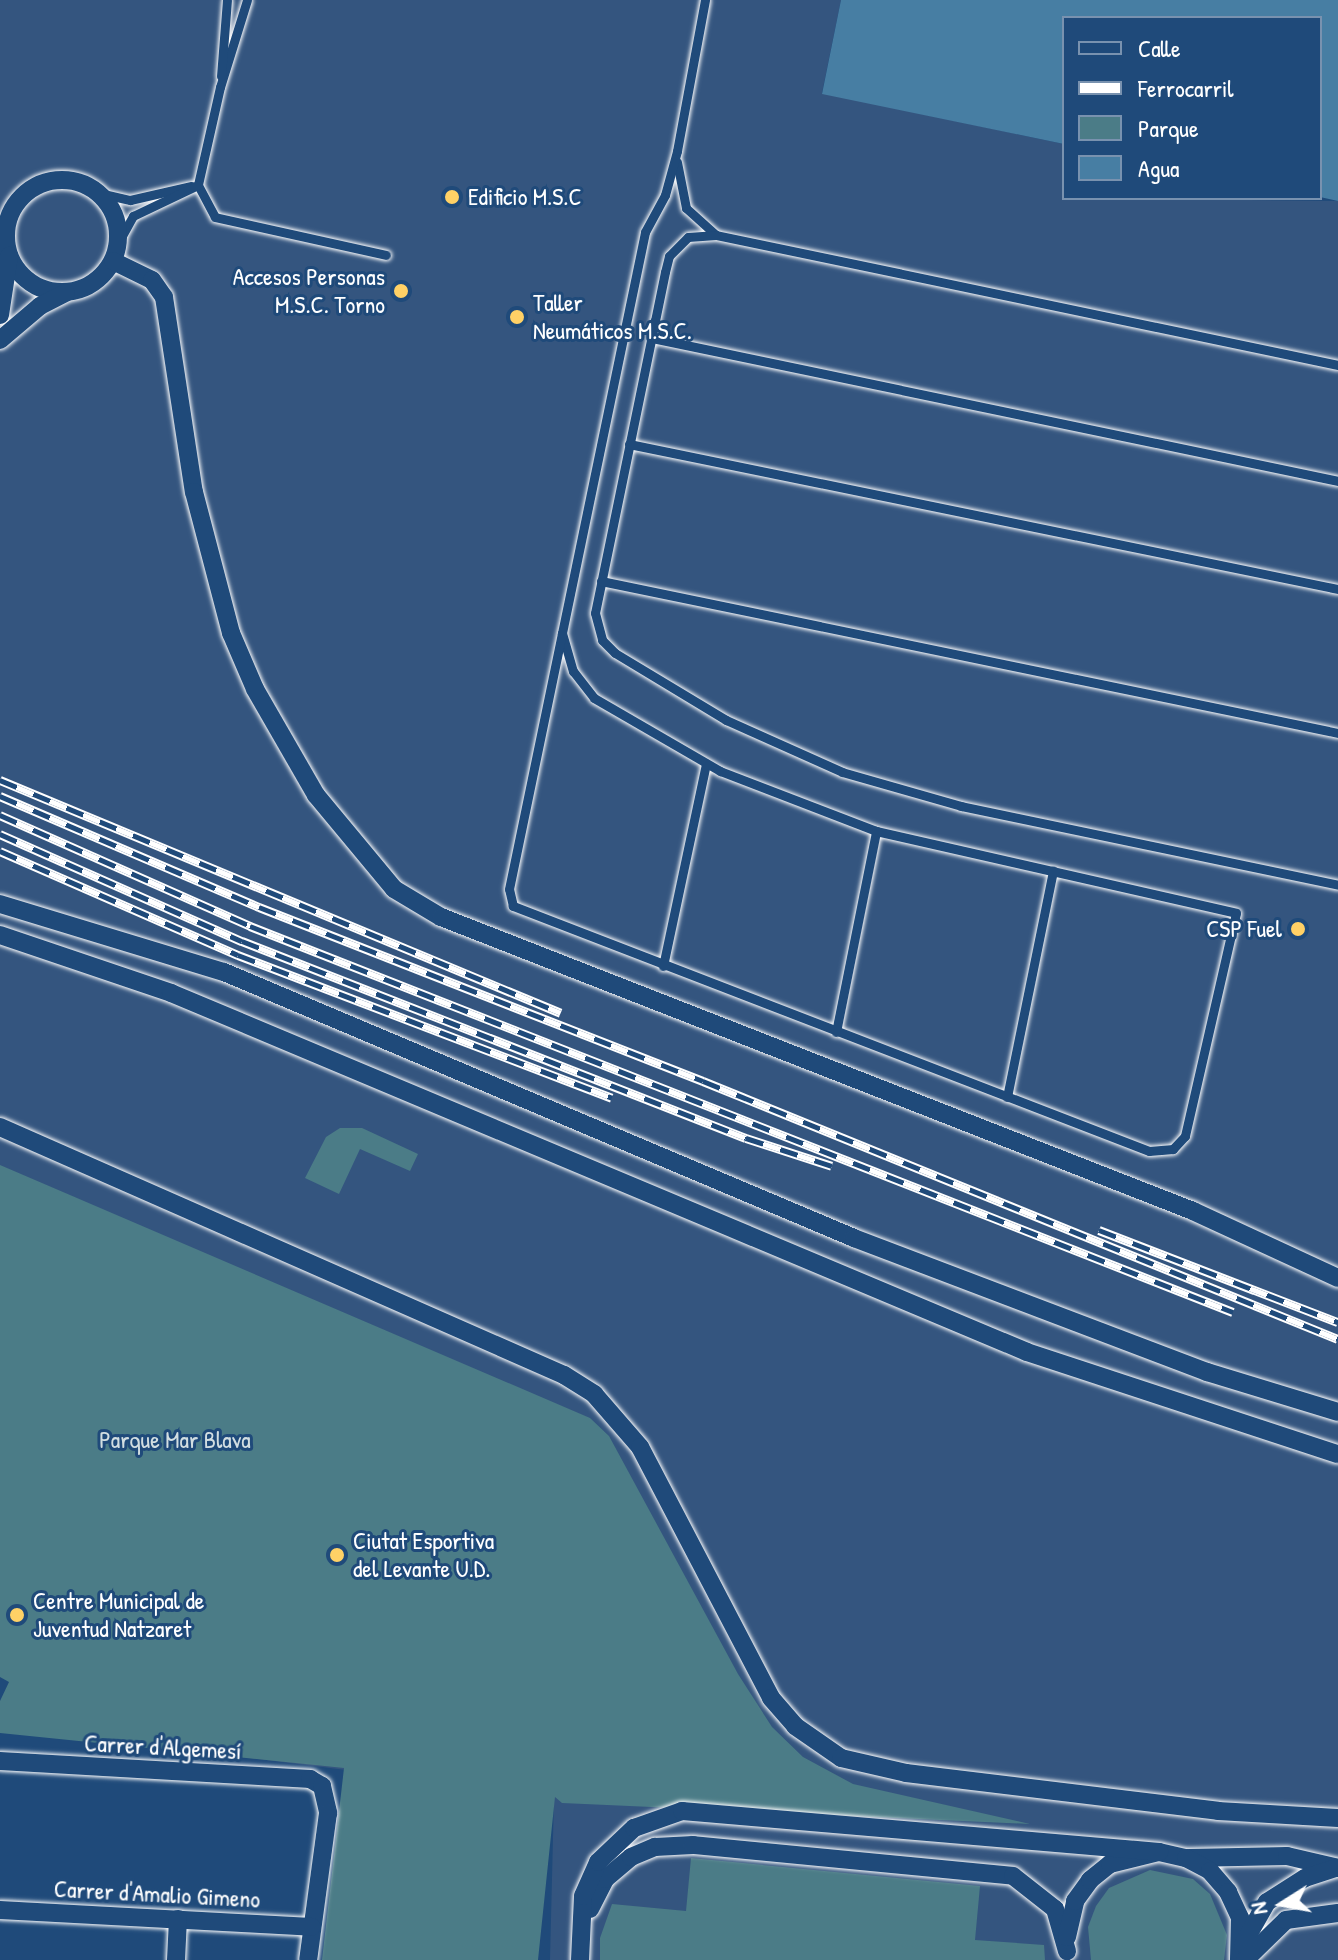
<!DOCTYPE html>
<meta charset="utf-8">
<style>
body{margin:0}
#map{position:relative;width:1338px;height:1960px;overflow:hidden;background:#1f4a7a;font-family:"Patrick Hand",sans-serif}
div>[style]{position:absolute}
.built>*{inset:0;background:#34557f}
.green>*{inset:0;background:#4b7c87}
.water>*{inset:0;background:#477ea3}
.roads{filter:drop-shadow(0 0 2px #fff) drop-shadow(0 0 2px #fff)}
.service>*{height:9px;margin:-4.5px;padding:0 4.5px;transform-origin:4.5px;border-radius:4.5px;background:#1f4a7a}
.minor>*{height:18px;margin:-9px;padding:0 9px;transform-origin:9px;border-radius:9px;background:#1f4a7a}
.minor>.ring{margin:-9px;padding:0;box-sizing:content-box;background:none;border:18px solid #1f4a7a;border-radius:50%}
.rail>*{height:9px;margin-top:-4.5px;transform-origin:0;background:repeating-linear-gradient(90deg,#1f4a7a 0 18px,#fff 0 36px);box-sizing:border-box;border-block:2px solid #fff}
.dots>*{width:22px;height:22px;translate:-50% -50%;box-sizing:border-box;border:4px solid #1f4a7a;border-radius:50%}
span{translate:-50% -50%;white-space:nowrap;text-align:center;line-height:1.15;-webkit-text-stroke:6px #1f4a7a;paint-order:stroke}
.poi-label{font-size:24px;color:#fff}
.left{translate:0 -50%;text-align:left}
.right{translate:-100% -50%;text-align:right}
.park-label{font-size:24px;color:#d2dee1}
.street-label{font-size:24px;color:#fff}
.legend{position:absolute;left:1062px;top:16px;width:260px;height:184px;box-sizing:border-box;background:#1f4a7a;border:2px solid #7992af;margin:0;padding:10px 14px;list-style:none;font-size:24px;color:#fff}
.legend li{display:flex;align-items:center;gap:16px;height:40px}
.legend b{width:40px;border:2px solid #7992af}
.north{position:absolute;left:1242px;top:1864px;width:80px;height:80px;-webkit-text-stroke:6px #1f4a7a;paint-order:stroke;rotate:259deg;font-size:22px;font-weight:700;line-height:32px;text-align:center;color:#fff}
.north::after{content:'';display:block;margin:auto;width:28px;height:36px;background:#fff;clip-path:polygon(50% 0,100% 100%,50% 72%,0 100%)}
</style>
<div id="map">
<div class="built">
<div style="clip-path:polygon(0 0,841px 0,822px 93px,1064px 144px,1064px 198px,1338px 201px,1338px 1960px,550px 1960px,554px 1796px,218px 1754px,0 1173px)"></div>
</div>
<div class="green">
<div style="clip-path:polygon(340px 1128px,362px 1128px,418px 1154px,410px 1171px,360px 1149px,339px 1194px,305px 1178px,326px 1137px)"></div>
<div style="clip-path:polygon(0 1165px,590px 1418px,609px 1436px,738px 1674px,772px 1727px,803px 1757px,853px 1784px,1030px 1824px,562px 1803px,555px 1797px,538px 1960px,322px 1960px,344px 1768px,0 1733px,0 1701px,9px 1682px,0 1677px)"></div>
<div style="clip-path:polygon(691px 1858px,980px 1886px,975px 1940px,1044px 1945px,1045px 1960px,600px 1960px,600px 1938px,612px 1904px,686px 1911px)"></div>
<div style="clip-path:polygon(1150px 1870px,1193px 1879px,1210px 1894px,1227px 1935px,1224px 1960px,1091px 1960px,1088px 1927px,1096px 1906px,1109px 1888px)"></div>
</div>
<div class="water">
<div style="clip-path:polygon(841px 0,1338px 0,1338px 201px,1320px 197px,1320px 18px,1064px 18px,1064px 144px,822px 94px)"></div>
</div>
<div class="roads">
<div class="service">
<div style="left:247px;top:0;width:91px;rotate:107.2deg"></div>
<div style="left:220px;top:87px;width:100px;rotate:102.7deg"></div>
<div style="left:198px;top:185px;width:36px;rotate:62deg"></div>
<div style="left:215px;top:217px;width:175px;rotate:12.5deg"></div>
<div style="left:221px;top:76px;width:76px;rotate:-85.5deg"></div>
<div style="left:677px;top:162px;width:47px;rotate:78.9deg"></div>
<div style="left:686px;top:208px;width:40px;rotate:42deg"></div>
<div style="left:99px;top:193px;width:32px;rotate:13deg"></div>
<div style="left:130px;top:200px;width:63px;rotate:-12.9deg"></div>
<div style="left:118px;top:243px;width:31px;rotate:-61deg"></div>
<div style="left:133px;top:216px;width:72px;rotate:-25.5deg"></div>
<div style="left:652px;top:338px;width:701px;rotate:11.77deg"></div>
<div style="left:1338px;top:365px;width:635px;rotate:-168.19deg"></div>
<div style="left:716px;top:235px;width:28px;rotate:176deg"></div>
<div style="left:688px;top:237px;width:27px;rotate:135deg"></div>
<div style="left:669px;top:256px;width:16px;rotate:104deg"></div>
<div style="left:665px;top:272px;width:348px;rotate:101.6deg"></div>
<div style="left:595px;top:613px;width:28px;rotate:75deg"></div>
<div style="left:602px;top:640px;width:18px;rotate:45deg"></div>
<div style="left:615px;top:653px;width:130px;rotate:31.1deg"></div>
<div style="left:726px;top:720px;width:127px;rotate:24.1deg"></div>
<div style="left:842px;top:772px;width:124px;rotate:15.9deg"></div>
<div style="left:961px;top:806px;width:385px;rotate:11.8deg"></div>
<div style="left:629px;top:444px;width:724px;rotate:11.56deg"></div>
<div style="left:601px;top:581px;width:753px;rotate:11.65deg"></div>
<div style="left:562px;top:633px;width:40px;rotate:74deg"></div>
<div style="left:573px;top:671px;width:34px;rotate:52deg"></div>
<div style="left:594px;top:698px;width:146px;rotate:30.1deg"></div>
<div style="left:720px;top:771px;width:167px;rotate:21deg"></div>
<div style="left:876px;top:831px;width:369px;rotate:12.8deg"></div>
<div style="left:1236px;top:913px;width:229px;rotate:102.9deg"></div>
<div style="left:1185px;top:1136px;width:18px;rotate:133deg"></div>
<div style="left:1173px;top:1149px;width:24px;rotate:175deg"></div>
<div style="left:1149px;top:1151px;width:682px;rotate:-158.93deg"></div>
<div style="left:513px;top:906px;width:17px;rotate:-103deg"></div>
<div style="left:509px;top:889px;width:261px;rotate:-78.3deg"></div>
<div style="left:562px;top:633px;width:409px;rotate:-78.3deg"></div>
<div style="left:645px;top:232px;width:42px;rotate:-61.6deg"></div>
<div style="left:665px;top:195px;width:46px;rotate:-74.7deg"></div>
<div style="left:677px;top:151px;width:154px;rotate:-79.5deg"></div>
<div style="left:663px;top:966px;width:207px;rotate:-78deg"></div>
<div style="left:836px;top:1032px;width:205px;rotate:-78.7deg"></div>
<div style="left:1007px;top:1097px;width:231px;rotate:-78.5deg"></div>
</div>
<div class="minor">
<div class="ring" style="left:6px;top:180px;width:94px;height:94px"></div>
<div style="left:113px;top:261px;width:43px;rotate:26deg"></div>
<div style="left:152px;top:280px;width:21px;rotate:55deg"></div>
<div style="left:164px;top:297px;width:197px;rotate:81.3deg"></div>
<div style="left:194px;top:492px;width:146px;rotate:75.3deg"></div>
<div style="left:231px;top:633px;width:61px;rotate:66.8deg"></div>
<div style="left:255px;top:689px;width:122px;rotate:60.1deg"></div>
<div style="left:316px;top:795px;width:122px;rotate:50.3deg"></div>
<div style="left:394px;top:889px;width:55px;rotate:30.8deg"></div>
<div style="left:441px;top:917px;width:807px;rotate:21.35deg"></div>
<div style="left:1193px;top:1211px;width:160px;rotate:24.8deg"></div>
<div style="left:0;top:315px;width:60px;rotate:-81.3deg"></div>
<div style="left:0;top:340px;width:52px;rotate:-40.4deg"></div>
<div style="left:40px;top:306px;width:29px;rotate:-27deg"></div>
<div style="left:0;top:904px;width:234px;rotate:16.9deg"></div>
<div style="left:224px;top:972px;width:684px;rotate:22.89deg"></div>
<div style="left:854px;top:1238px;width:378px;rotate:20.8deg"></div>
<div style="left:1207px;top:1372px;width:137px;rotate:17deg"></div>
<div style="left:0;top:935px;width:181px;rotate:18.7deg"></div>
<div style="left:171px;top:993px;width:928px;rotate:22.75deg"></div>
<div style="left:1027px;top:1352px;width:327px;rotate:18.2deg"></div>
<div style="left:0;top:1127px;width:616px;rotate:23.74deg"></div>
<div style="left:564px;top:1375px;width:36px;rotate:32deg"></div>
<div style="left:594px;top:1394px;width:70px;rotate:49deg"></div>
<div style="left:640px;top:1447px;width:283px;rotate:62.4deg"></div>
<div style="left:771px;top:1698px;width:37px;rotate:49deg"></div>
<div style="left:795px;top:1726px;width:56px;rotate:34.8deg"></div>
<div style="left:841px;top:1758px;width:67px;rotate:13deg"></div>
<div style="left:906px;top:1773px;width:314px;rotate:6.9deg"></div>
<div style="left:1218px;top:1811px;width:120px;rotate:3.3deg"></div>
<div style="left:0;top:1761px;width:311px;rotate:3.3deg"></div>
<div style="left:310px;top:1779px;width:14px;rotate:30deg"></div>
<div style="left:322px;top:1786px;width:28px;rotate:77deg"></div>
<div style="left:328px;top:1813px;width:148px;rotate:97.7deg"></div>
<div style="left:1189px;top:1858px;width:98px;rotate:-1.2deg"></div>
<div style="left:1287px;top:1856px;width:52px;rotate:13.2deg"></div>
<div style="left:590px;top:1909px;width:34px;rotate:-63deg"></div>
<div style="left:605px;top:1879px;width:34px;rotate:-40deg"></div>
<div style="left:631px;top:1857px;width:26px;rotate:-23deg"></div>
<div style="left:655px;top:1847px;width:38px;rotate:-3deg"></div>
<div style="left:693px;top:1845px;width:321px;rotate:5.5deg"></div>
<div style="left:1013px;top:1876px;width:53px;rotate:38.2deg"></div>
<div style="left:1055px;top:1909px;width:44px;rotate:74.1deg"></div>
<div style="left:0;top:1910px;width:312px;rotate:3.1deg"></div>
<div style="left:1067px;top:1937px;width:37px;rotate:-77deg"></div>
<div style="left:1075px;top:1901px;width:26px;rotate:-54deg"></div>
<div style="left:1090px;top:1880px;width:26px;rotate:-39deg"></div>
<div style="left:1110px;top:1864px;width:50px;rotate:-13.8deg"></div>
<div style="left:1159px;top:1852px;width:28px;rotate:13deg"></div>
<div style="left:1186px;top:1858px;width:27px;rotate:28deg"></div>
<div style="left:1210px;top:1871px;width:28px;rotate:49deg"></div>
<div style="left:1228px;top:1892px;width:29px;rotate:65deg"></div>
<div style="left:1240px;top:1918px;width:42px;rotate:91.4deg"></div>
<div style="left:1243px;top:1944px;width:48px;rotate:-60.3deg"></div>
<div style="left:1267px;top:1902px;width:45px;rotate:-32.3deg"></div>
<div style="left:1305px;top:1878px;width:33px;rotate:-18deg"></div>
<div style="left:176px;top:1960px;width:41px;rotate:-87.2deg"></div>
<div style="left:580px;top:1960px;width:64px;rotate:-87.3deg"></div>
<div style="left:583px;top:1896px;width:37px;rotate:-66deg"></div>
<div style="left:598px;top:1862px;width:50px;rotate:-43.4deg"></div>
<div style="left:634px;top:1828px;width:51px;rotate:-19.5deg"></div>
<div style="left:682px;top:1811px;width:479px;rotate:4.9deg"></div>
<div style="left:1245px;top:1960px;width:57px;rotate:-44.3deg"></div>
<div style="left:1286px;top:1920px;width:52px;rotate:-7.7deg"></div>
</div>
</div>
<div class="rail">
<div style="left:0;top:780px;width:607px;rotate:22.55deg"></div>
<div style="left:0;top:796px;width:282px;rotate:23.2deg"></div>
<div style="left:259px;top:907px;width:477px;rotate:21.4deg"></div>
<div style="left:703px;top:1081px;width:685px;rotate:22.11deg"></div>
<div style="left:0;top:815px;width:274px;rotate:23.9deg"></div>
<div style="left:250px;top:926px;width:1056px;rotate:21.44deg"></div>
<div style="left:0;top:834px;width:265px;rotate:23.9deg"></div>
<div style="left:242px;top:941px;width:541px;rotate:21.35deg"></div>
<div style="left:746px;top:1138px;width:90px;rotate:18deg"></div>
<div style="left:0;top:851px;width:260px;rotate:23.6deg"></div>
<div style="left:238px;top:955px;width:400px;rotate:20.9deg"></div>
<div style="left:1099px;top:1230px;width:256px;rotate:21.1deg"></div>
</div>
<div class="dots">
<div style="left:452px;top:197px;background:#ffd166"></div>
<div style="left:401px;top:291px;background:#ffd166"></div>
<div style="left:517px;top:317px;background:#ffd166"></div>
<div style="left:1298px;top:929px;background:#ffd166"></div>
<div style="left:337px;top:1555px;background:#ffd166"></div>
<div style="left:17px;top:1615px;background:#ffd166"></div>
</div>
<div class="poi-label">
<span class="left" style="left:468px;top:197px">Edificio M.S.C</span>
<span class="right" style="left:385px;top:291px">Accesos Personas<br>M.S.C. Torno</span>
<span class="left" style="left:533px;top:317px">Taller<br>Neumáticos M.S.C.</span>
<span class="right" style="left:1282px;top:929px">CSP Fuel</span>
<span class="left" style="left:353px;top:1555px">Ciutat Esportiva<br>del Levante U.D.</span>
<span class="left" style="left:33px;top:1615px">Centre Municipal de<br>Juventud Natzaret</span>
</div>
<div class="park-label">
<span style="left:175px;top:1440px">Parque Mar Blava</span>
</div>
<div class="street-label">
<span style="left:163px;top:1747px;rotate:3deg">Carrer d'Algemesí</span>
<span style="left:157px;top:1894px;rotate:3deg">Carrer d'Amalio Gimeno</span>
</div>
<ul class="legend">
<li><b style="height:10px;background:#1f4a7a"></b>Calle</li>
<li><b style="height:10px;background:#fff"></b>Ferrocarril</li>
<li><b style="height:22px;background:#4b7c87"></b>Parque</li>
<li><b style="height:22px;background:#477ea3"></b>Agua</li>
</ul>
<div class="north">N</div>
</div>
